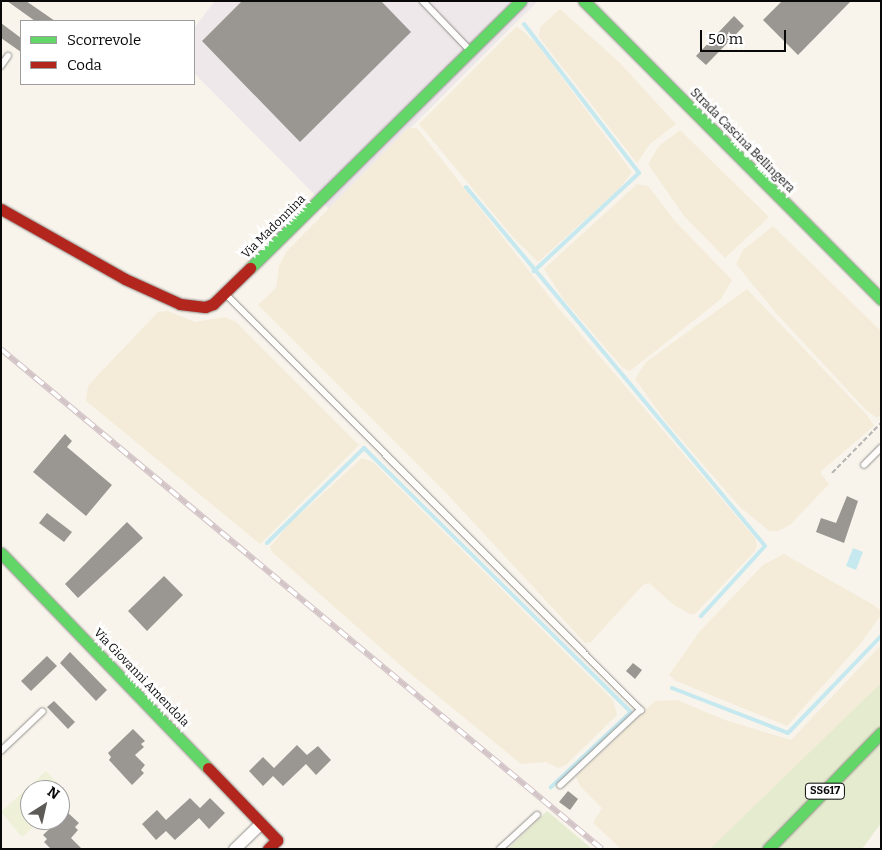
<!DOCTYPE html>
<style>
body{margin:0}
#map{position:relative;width:882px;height:850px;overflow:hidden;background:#f8f4ec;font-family:Bitter,serif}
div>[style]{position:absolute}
.industrial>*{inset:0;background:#eee8ea}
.farmland>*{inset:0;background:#f4ecd9}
.green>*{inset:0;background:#e5ebce}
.pitch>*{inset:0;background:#eef0d7}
.water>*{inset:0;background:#c6e8ef}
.stream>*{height:4px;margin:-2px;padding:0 2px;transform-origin:2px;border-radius:2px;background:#c6e8ef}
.building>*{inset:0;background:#9a9793}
.path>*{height:2px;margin-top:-1px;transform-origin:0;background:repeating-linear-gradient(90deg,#b6b5b4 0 5px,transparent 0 7.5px)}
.roads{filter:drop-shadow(0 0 1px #918f8b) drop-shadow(0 0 1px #918f8b)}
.lane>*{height:5.5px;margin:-2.75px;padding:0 2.75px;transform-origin:2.75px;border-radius:2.75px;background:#fefdfc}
.street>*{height:11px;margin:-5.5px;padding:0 5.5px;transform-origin:5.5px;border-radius:5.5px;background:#fefdfc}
.fast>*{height:11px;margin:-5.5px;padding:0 5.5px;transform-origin:5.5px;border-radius:5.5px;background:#63d668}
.jam>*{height:11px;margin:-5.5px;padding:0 5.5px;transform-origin:5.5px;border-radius:5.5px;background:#b3261e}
.rail>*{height:5.5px;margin-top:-2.75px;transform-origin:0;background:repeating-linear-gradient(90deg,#fff 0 11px,#d3c4c7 0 22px);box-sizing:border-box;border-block:1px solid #d3c4c7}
span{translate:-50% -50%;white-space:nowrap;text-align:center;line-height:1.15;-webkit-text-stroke:5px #fff;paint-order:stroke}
.shield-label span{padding:1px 4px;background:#fff;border:1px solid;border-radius:4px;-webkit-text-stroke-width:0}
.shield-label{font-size:11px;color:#090909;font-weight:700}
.street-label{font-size:12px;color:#090909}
.frame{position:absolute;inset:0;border:2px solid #090909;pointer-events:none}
.legend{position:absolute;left:20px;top:20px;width:175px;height:65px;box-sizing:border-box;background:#fff;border:1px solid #9d9d9d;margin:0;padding:6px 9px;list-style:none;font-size:15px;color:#090909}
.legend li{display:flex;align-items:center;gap:10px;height:25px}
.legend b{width:25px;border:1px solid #9d9d9d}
.north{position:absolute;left:20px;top:780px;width:50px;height:50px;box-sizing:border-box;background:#fff;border:1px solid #9d9d9d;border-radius:50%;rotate:35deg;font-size:14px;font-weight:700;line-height:20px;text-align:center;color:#090909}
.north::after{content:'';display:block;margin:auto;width:18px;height:22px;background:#5d5b58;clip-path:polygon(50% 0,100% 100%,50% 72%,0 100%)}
.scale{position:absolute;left:700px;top:30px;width:86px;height:22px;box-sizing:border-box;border:2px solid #090909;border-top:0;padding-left:6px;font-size:15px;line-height:18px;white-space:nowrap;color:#090909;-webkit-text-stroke:4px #fff;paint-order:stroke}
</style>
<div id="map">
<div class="industrial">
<div style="clip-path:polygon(215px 1px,538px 1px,329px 209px,194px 73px,194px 28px)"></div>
</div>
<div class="farmland">
<div style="clip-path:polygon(560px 9px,620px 63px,676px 124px,650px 144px,637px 163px,539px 37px,540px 27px)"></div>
<div style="clip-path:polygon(517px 26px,536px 43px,632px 172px,619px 189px,538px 262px,513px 237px,419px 124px)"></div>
<div style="clip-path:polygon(408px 128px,417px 128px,555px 304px,755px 538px,757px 544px,755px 551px,695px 614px,690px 614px,674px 605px,649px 583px,643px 585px,591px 642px,585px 643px,448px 495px,258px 305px,276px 288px,279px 266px,286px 252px)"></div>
<div style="clip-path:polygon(680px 130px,769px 217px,725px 258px,684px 216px,648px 164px,659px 146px)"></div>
<div style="clip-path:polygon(637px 184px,648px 186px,675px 221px,732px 280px,721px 299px,630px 371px,623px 368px,564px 300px,544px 269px)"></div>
<div style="clip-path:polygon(773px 226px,881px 331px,881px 415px,877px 418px,866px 410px,775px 312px,736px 264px,743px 250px)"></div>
<div style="clip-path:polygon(747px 289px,867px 415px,874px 426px,820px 472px,829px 484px,790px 525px,778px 531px,769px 531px,740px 507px,666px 422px,635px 379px,646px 362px)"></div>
<div style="clip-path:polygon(168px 311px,195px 322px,225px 317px,236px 322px,359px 445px,260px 544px,86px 401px,88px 386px,97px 376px,158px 312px)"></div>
<div style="clip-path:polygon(362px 458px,373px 462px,613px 700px,617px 715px,566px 765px,558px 768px,546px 762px,521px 764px,407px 671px,272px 552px,270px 547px,289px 524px)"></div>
<div style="clip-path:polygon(784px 554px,872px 604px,880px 610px,881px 615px,861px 643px,787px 726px,676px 681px,669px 675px,700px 631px,763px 565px)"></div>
<div style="clip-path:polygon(881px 645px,881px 689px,715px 849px,621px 849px,593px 823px,602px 808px,580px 786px,576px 777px,655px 701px,677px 700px,725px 720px,791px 740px)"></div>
</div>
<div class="green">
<div style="clip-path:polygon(881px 683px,881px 823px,862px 849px,710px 849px)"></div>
<div style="clip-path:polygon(547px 811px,592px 849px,508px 849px)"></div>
</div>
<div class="pitch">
<div style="clip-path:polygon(46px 771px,68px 794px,60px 802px,60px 790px,30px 790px,30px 820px,41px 820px,22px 837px,1px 812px)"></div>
</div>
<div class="water">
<div style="clip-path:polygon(853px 548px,863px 552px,856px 570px,846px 566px)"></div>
</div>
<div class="stream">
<div style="left:524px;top:24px;width:188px;rotate:52.3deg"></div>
<div style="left:639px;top:173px;width:144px;rotate:137deg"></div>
<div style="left:466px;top:187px;width:467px;rotate:50.2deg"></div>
<div style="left:765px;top:546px;width:95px;rotate:132.4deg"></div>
<div style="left:267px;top:543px;width:136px;rotate:-44.4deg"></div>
<div style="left:364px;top:448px;width:375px;rotate:44.7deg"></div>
<div style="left:631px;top:712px;width:110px;rotate:136.8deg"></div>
<div style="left:672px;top:688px;width:124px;rotate:21.2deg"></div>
<div style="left:788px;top:733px;width:134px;rotate:-46.2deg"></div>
</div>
<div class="building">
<div style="clip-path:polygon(7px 1px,26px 1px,55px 21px,35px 21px)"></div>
<div style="clip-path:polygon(242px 1px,381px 1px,411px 32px,300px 142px,202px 41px)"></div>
<div style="clip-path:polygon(782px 1px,851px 1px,798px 55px,763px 20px)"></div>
<div style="clip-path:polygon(734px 16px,744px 26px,706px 65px,696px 56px)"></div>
<div style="clip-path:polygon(1px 23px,21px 38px,21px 52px,1px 38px)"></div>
<div style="clip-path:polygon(65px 434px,72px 441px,67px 447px,112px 485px,86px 516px,33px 472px)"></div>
<div style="clip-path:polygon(847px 496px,858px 501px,844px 543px,816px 532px,821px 518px,836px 523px)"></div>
<div style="clip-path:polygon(47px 513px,72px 532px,64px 542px,39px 523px)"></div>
<div style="clip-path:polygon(127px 522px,143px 538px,78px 598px,65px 584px)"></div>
<div style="clip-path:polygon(164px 576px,183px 595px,147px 631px,128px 611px)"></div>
<div style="clip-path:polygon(70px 652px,107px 690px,96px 701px,60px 663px)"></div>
<div style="clip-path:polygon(47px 656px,57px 666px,31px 691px,21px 681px)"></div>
<div style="clip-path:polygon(633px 663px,642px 670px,635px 679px,626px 671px)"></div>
<div style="clip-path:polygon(54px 701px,75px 722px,68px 729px,47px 707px)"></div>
<div style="clip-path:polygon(133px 729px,145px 741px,141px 744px,144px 747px,135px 755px,145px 765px,141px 770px,144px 773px,132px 785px,109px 760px,111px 757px,108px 753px)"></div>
<div style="clip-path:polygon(297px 745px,307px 755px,318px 746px,331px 760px,316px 775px,306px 764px,283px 786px,273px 776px,263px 786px,249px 771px,263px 757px,274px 768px)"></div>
<div style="clip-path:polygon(568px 791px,578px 799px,570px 810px,559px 802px)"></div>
<div style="clip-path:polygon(190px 798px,200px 808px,210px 798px,225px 813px,209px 829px,199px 818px,175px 840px,166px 831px,156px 840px,142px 824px,157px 810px,166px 820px)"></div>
<div style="clip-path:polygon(67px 812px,79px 823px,75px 827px,78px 830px,71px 838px,82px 849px,51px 849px,44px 842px,47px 839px,43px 835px)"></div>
</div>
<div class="path">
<div style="left:832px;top:473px;width:70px;rotate:-45.6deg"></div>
</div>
<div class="roads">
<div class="lane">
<div style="left:423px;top:1px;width:68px;rotate:46.2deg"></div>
<div style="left:1px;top:66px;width:12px;rotate:-55deg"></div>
<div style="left:226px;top:294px;width:588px;rotate:45.07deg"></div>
<div style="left:641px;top:710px;width:110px;rotate:136.8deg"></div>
<div style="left:864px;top:465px;width:24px;rotate:-45deg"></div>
<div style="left:1px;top:751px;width:57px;rotate:-43.6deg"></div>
<div style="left:500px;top:849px;width:50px;rotate:-42.6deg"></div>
</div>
<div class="street">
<div style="left:234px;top:849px;width:37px;rotate:-44deg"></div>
</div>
<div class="fast">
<div style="left:584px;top:1px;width:421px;rotate:45.1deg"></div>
<div style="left:250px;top:268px;width:380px;rotate:-44.6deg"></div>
<div style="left:1px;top:553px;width:298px;rotate:46.1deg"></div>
<div style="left:768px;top:849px;width:162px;rotate:-45.8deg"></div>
</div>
<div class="jam">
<div style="left:1px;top:209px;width:142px;rotate:29.4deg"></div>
<div style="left:125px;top:279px;width:60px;rotate:24.4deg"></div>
<div style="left:180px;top:304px;width:25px;rotate:7deg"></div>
<div style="left:205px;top:307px;width:9px;rotate:-21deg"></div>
<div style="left:213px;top:304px;width:52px;rotate:-44.2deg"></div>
<div style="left:208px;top:768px;width:100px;rotate:46.2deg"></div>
<div style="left:277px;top:840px;width:13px;rotate:135deg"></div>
</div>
</div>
<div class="rail">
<div style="left:1px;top:349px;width:782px;rotate:39.76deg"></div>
</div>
<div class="shield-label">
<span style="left:825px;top:791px">SS617</span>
</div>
<div class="street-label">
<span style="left:742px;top:141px;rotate:45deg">Strada Cascina Bellingera</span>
<span style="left:274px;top:227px;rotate:-45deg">Via Madonnina</span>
<span style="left:141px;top:678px;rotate:46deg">Via Giovanni Amendola</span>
</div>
<div class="frame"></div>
<ul class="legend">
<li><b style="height:6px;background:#63d668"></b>Scorrevole</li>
<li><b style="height:6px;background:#b3261e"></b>Coda</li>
</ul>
<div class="north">N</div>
<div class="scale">50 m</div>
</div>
